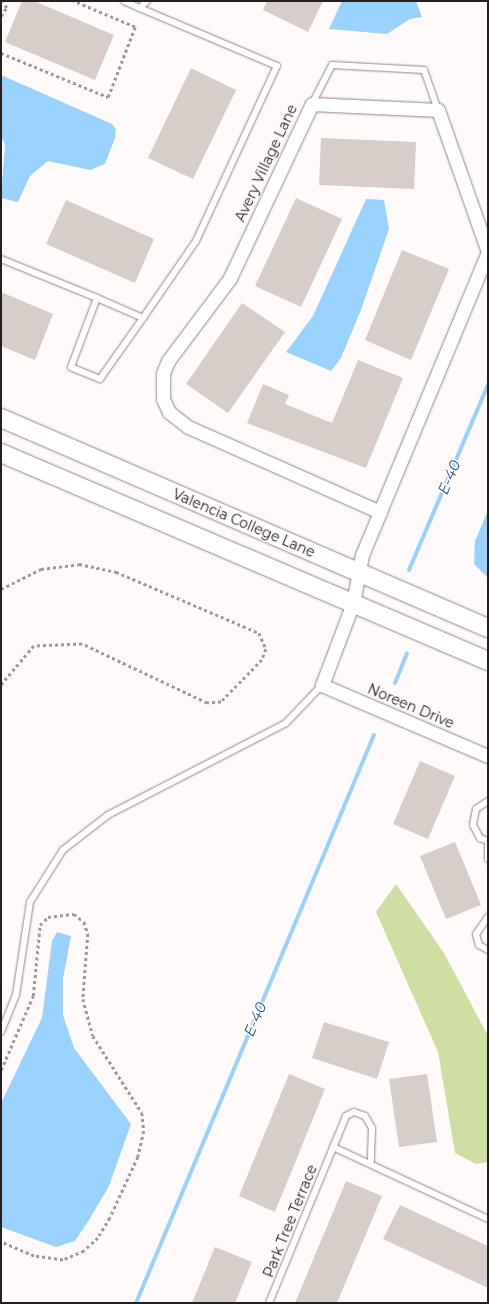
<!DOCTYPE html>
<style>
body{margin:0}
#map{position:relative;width:489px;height:1304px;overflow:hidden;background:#fffaf9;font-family:Montserrat,sans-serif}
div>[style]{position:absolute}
.green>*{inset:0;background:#cfdea3}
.water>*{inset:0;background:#99d2ff}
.stream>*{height:4px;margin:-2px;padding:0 2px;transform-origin:2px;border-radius:2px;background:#99d2ff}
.building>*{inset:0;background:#d7cdc9}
.path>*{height:2.5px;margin-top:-1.25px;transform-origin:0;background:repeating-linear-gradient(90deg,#9e9a99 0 3px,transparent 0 6px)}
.roads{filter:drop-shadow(0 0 1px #918784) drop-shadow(0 0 1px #918784)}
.lane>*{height:6px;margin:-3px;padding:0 3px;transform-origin:3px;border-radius:3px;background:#fff}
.street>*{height:13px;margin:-6.5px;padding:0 6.5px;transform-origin:6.5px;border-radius:6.5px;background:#fff}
.secondary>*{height:18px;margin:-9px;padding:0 9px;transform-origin:9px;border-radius:9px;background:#fff}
span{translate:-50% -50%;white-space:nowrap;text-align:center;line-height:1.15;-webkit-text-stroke:3px #fffaf9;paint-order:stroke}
.street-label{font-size:14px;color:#24201f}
.water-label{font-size:15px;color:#255a7f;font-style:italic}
.frame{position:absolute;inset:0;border:2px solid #24201f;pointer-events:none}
</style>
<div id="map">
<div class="green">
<div style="clip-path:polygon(396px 884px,444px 953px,488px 1036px,488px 1162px,476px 1164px,455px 1153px,438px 1052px,376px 912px)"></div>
</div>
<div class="water">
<div style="clip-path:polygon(342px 1px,416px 1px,422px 17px,410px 19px,387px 34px,329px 29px)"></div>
<div style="clip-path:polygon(1px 75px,112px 124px,116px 129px,115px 138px,105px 164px,90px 170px,48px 161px,30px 176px,18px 202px,1px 198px,5px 145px,1px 136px)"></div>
<div style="clip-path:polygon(366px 199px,384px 200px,389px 229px,361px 310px,341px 358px,331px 371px,286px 352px,313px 316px)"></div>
<div style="clip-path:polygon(488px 510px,488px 578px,474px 564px,475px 541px)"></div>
<div style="clip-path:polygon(57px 932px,71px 936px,63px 979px,63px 1015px,74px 1048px,131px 1124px,109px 1186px,89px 1220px,75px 1241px,56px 1247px,1px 1227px,1px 1103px,42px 1018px,52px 941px)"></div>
</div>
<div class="stream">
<div style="left:409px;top:570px;width:201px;rotate:-66.9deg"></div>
<div style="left:395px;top:683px;width:32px;rotate:-68deg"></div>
<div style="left:136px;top:1303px;width:616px;rotate:-67.27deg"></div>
</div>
<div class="building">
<div style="clip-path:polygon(22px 1px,34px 1px,114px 35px,95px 80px,5px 42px)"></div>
<div style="clip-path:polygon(267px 1px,323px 1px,308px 32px,263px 10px)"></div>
<div style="clip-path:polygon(191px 68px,236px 90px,193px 179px,148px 158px)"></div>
<div style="clip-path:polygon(321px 138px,416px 142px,414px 189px,319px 185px)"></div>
<div style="clip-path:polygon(296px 198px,342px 219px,301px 307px,255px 286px)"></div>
<div style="clip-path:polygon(66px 200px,154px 239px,135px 283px,46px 244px)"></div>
<div style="clip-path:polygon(402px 250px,449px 269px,411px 360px,365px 340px)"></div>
<div style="clip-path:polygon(1px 292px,53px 314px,35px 360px,1px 346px)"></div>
<div style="clip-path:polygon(242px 303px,285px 332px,228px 413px,186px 384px)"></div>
<div style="clip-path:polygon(358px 360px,403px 378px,366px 468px,247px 423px,263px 384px,289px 395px,285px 404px,332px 423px)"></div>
<div style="clip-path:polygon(420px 761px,455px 776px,428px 839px,393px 824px)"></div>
<div style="clip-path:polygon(455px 842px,481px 905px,446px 919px,420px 856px)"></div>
<div style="clip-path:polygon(324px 1022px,389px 1042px,377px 1079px,312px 1058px)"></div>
<div style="clip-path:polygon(289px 1074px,325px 1089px,275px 1212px,239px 1196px)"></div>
<div style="clip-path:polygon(427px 1074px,437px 1142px,399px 1147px,389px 1079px)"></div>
<div style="clip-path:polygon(346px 1181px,382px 1196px,337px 1303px,295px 1303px)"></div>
<div style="clip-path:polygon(400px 1205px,488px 1246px,488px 1288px,383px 1239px)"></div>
<div style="clip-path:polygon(215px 1247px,252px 1262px,235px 1303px,192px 1303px)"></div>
</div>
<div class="path">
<div style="left:1px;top:16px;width:9px;rotate:-58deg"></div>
<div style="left:6px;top:8px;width:7px;rotate:-106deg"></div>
<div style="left:1px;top:53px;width:116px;rotate:22.4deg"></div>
<div style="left:108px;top:97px;width:75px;rotate:-68.9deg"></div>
<div style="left:135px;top:27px;width:67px;rotate:-157.2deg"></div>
<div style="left:1px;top:589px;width:45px;rotate:-26.6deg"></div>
<div style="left:41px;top:569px;width:38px;rotate:-7deg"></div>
<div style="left:79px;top:564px;width:38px;rotate:12deg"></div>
<div style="left:116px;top:572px;width:155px;rotate:23.1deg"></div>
<div style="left:259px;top:633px;width:17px;rotate:66deg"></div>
<div style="left:266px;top:649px;width:12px;rotate:110deg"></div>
<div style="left:262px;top:660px;width:59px;rotate:134.3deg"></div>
<div style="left:221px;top:702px;width:14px;rotate:176deg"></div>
<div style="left:207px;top:703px;width:138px;rotate:-154.7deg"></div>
<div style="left:82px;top:644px;width:48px;rotate:177.6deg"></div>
<div style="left:34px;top:646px;width:51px;rotate:130.2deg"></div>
<div style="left:1px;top:1070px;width:81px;rotate:-66.6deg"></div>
<div style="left:33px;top:996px;width:71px;rotate:-84.4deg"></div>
<div style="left:40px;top:925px;width:11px;rotate:-45deg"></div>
<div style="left:48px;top:917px;width:26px;rotate:-7deg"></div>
<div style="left:74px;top:914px;width:13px;rotate:39deg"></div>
<div style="left:84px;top:922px;width:13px;rotate:72deg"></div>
<div style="left:88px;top:934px;width:65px;rotate:94.4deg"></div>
<div style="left:83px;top:999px;width:38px;rotate:75deg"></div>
<div style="left:93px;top:1036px;width:91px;rotate:57.5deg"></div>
<div style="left:142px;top:1113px;width:18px;rotate:84deg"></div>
<div style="left:144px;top:1131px;width:27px;rotate:103deg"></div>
<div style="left:138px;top:1157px;width:67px;rotate:114.7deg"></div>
<div style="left:110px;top:1218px;width:23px;rotate:121deg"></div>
<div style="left:98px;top:1238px;width:19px;rotate:137deg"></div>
<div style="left:84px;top:1251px;width:23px;rotate:157deg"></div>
<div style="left:63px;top:1260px;width:29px;rotate:-172deg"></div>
<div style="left:34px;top:1256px;width:36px;rotate:-157deg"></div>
</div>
<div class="roads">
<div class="lane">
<div style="left:124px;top:1px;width:17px;rotate:24deg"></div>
<div style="left:312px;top:104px;width:44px;rotate:-62.9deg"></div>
<div style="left:332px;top:65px;width:92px;rotate:3.1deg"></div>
<div style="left:424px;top:70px;width:42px;rotate:70.7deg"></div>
<div style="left:1px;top:259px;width:104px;rotate:22.1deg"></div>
<div style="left:97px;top:298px;width:50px;rotate:23.5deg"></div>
<div style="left:143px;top:318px;width:75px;rotate:125.2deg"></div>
<div style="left:100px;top:379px;width:31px;rotate:-158deg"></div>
<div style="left:71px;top:367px;width:74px;rotate:-69.4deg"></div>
<div style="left:143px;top:318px;width:93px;rotate:-55.5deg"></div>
<div style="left:196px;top:241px;width:193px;rotate:-65.2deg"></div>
<div style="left:277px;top:66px;width:149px;rotate:-157.1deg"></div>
<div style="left:140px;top:8px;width:10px;rotate:-45deg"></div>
<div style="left:488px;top:801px;width:14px;rotate:146deg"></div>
<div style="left:476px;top:809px;width:16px;rotate:101deg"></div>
<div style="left:473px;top:825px;width:15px;rotate:62deg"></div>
<div style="left:480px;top:838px;width:9px;rotate:21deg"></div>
<div style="left:488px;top:842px;width:17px;rotate:90deg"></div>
<div style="left:488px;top:917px;width:21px;rotate:125deg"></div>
<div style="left:476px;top:934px;width:11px;rotate:75deg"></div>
<div style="left:479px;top:945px;width:10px;rotate:29deg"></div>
<div style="left:1px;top:1032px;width:40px;rotate:-68deg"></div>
<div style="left:16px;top:995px;width:94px;rotate:-81.4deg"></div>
<div style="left:30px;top:902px;width:62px;rotate:-57.6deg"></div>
<div style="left:63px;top:850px;width:57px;rotate:-37.9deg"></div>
<div style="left:108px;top:815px;width:200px;rotate:-27.3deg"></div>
<div style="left:286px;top:723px;width:52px;rotate:-46.5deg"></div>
<div style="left:333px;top:1147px;width:171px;rotate:24.9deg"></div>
<div style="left:269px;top:1303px;width:202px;rotate:-67.6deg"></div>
<div style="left:346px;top:1116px;width:9px;rotate:-27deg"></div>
<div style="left:354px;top:1112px;width:12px;rotate:20deg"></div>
<div style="left:365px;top:1116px;width:14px;rotate:60deg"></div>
<div style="left:372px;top:1128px;width:35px;rotate:92deg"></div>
</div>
<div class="street">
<div style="left:380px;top:512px;width:210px;rotate:-156.1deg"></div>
<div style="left:188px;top:427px;width:24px;rotate:-142deg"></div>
<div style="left:169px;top:412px;width:14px;rotate:-115deg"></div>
<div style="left:163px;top:399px;width:26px;rotate:-90deg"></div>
<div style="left:163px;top:373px;width:13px;rotate:-67deg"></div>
<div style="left:168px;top:361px;width:104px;rotate:-53.2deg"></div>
<div style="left:230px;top:278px;width:192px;rotate:-64.8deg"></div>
<div style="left:312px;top:104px;width:126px;rotate:2.7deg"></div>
<div style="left:438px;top:110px;width:151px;rotate:70.6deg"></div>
<div style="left:488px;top:252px;width:282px;rotate:112.6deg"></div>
<div style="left:380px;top:512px;width:47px;rotate:112.7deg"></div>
<div style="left:362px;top:555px;width:49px;rotate:100.6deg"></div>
<div style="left:353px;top:603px;width:88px;rotate:110.7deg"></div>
<div style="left:322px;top:685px;width:181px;rotate:23.2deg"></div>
</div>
<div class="secondary">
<div style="left:1px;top:418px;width:530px;rotate:23.33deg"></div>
<div style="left:1px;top:453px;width:530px;rotate:23.13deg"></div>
</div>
</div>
<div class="street-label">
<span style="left:266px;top:163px;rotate:-65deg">Avery Village Lane</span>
<span style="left:244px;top:523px;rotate:23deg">Valencia College Lane</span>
<span style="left:411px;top:706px;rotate:23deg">Noreen Drive</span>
<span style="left:290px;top:1221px;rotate:-68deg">Park Tree Terrace</span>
</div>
<div class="water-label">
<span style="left:449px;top:477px;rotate:-67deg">E-40</span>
<span style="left:255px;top:1019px;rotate:-67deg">E-40</span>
</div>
<div class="frame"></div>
</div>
